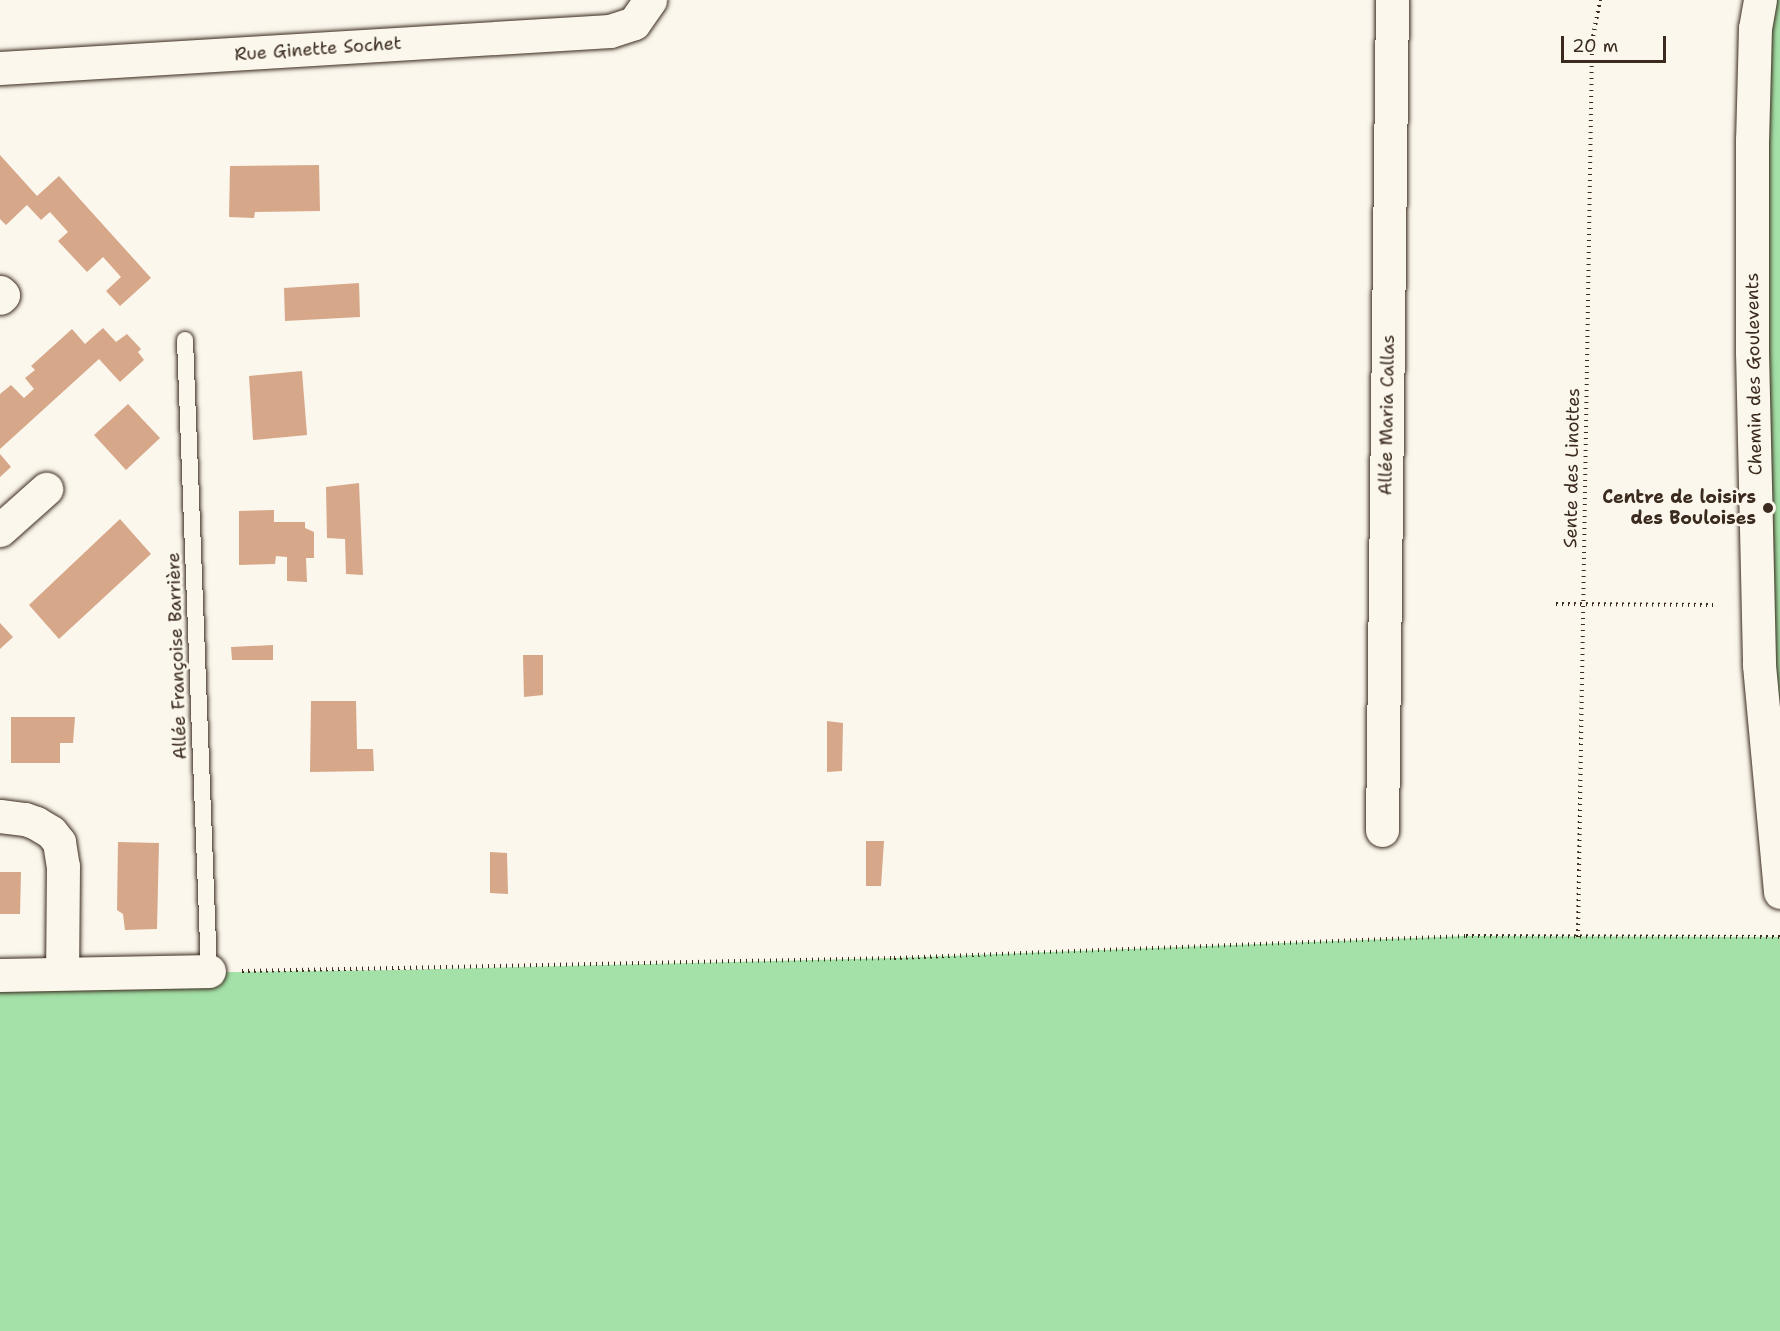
<!DOCTYPE html>
<meta charset="utf-8">
<style>
body{margin:0}
#map{position:relative;width:1780px;height:1331px;overflow:hidden;background:#fbf7ec;font-family:"Shantell Sans",sans-serif}
div>[style]{position:absolute}
.green>*{inset:0;background:#a3e1a8}
.building>*{inset:0;background:#d7a789}
.path>*{height:4px;margin-top:-2px;transform-origin:0;background:repeating-linear-gradient(90deg,#3b2a1e 0 1.5px,transparent 0 6px)}
.roads{filter:drop-shadow(0 0 2px #3b2a1e) drop-shadow(0 0 2px #3b2a1e)}
.lane>*{height:16px;margin:-8px;padding:0 8px;transform-origin:8px;border-radius:8px;background:#fbf7ec}
.street>*{height:33px;margin:-16.5px;padding:0 16.5px;transform-origin:16.5px;border-radius:16.5px;background:#fbf7ec}
.dots>*{width:16px;height:16px;translate:-50% -50%;box-sizing:border-box;border:3px solid #fbf7ec;border-radius:50%}
span{translate:-50% -50%;white-space:nowrap;text-align:center;line-height:1.15;-webkit-text-stroke:5px #fbf7ec;paint-order:stroke}
.street-label{font-size:18px;color:#3b2a1e}
.poi-label{font-size:18px;color:#3b2a1e;font-weight:700}
.right{translate:-100% -50%;text-align:right}
.scale{position:absolute;left:1561px;top:36px;width:105px;height:27px;box-sizing:border-box;border:3px solid #3b2a1e;border-top:0;padding-left:8px;font-size:18px;line-height:21px;white-space:nowrap;color:#3b2a1e;-webkit-text-stroke:4px #fbf7ec;paint-order:stroke}
</style>
<div id="map">
<div class="green">
<div style="clip-path:polygon(1760px 0,1780px 0,1780px 806px,1769px 797px)"></div>
<div style="clip-path:polygon(1466px 936px,1780px 937px,1780px 1331px,0 1331px,0 975px,399px 970px,894px 958px)"></div>
</div>
<div class="building">
<div style="clip-path:polygon(0 155px,37px 196px,59px 176px,151px 278px,120px 306px,106px 291px,121px 277px,103px 257px,87px 272px,58px 241px,68px 232px,50px 212px,41px 220px,27px 205px,6px 225px,0 219px)"></div>
<div style="clip-path:polygon(319px 165px,320px 211px,255px 212px,254px 218px,229px 217px,230px 166px)"></div>
<div style="clip-path:polygon(359px 283px,360px 317px,285px 321px,284px 288px)"></div>
<div style="clip-path:polygon(103px 328px,116px 342px,127px 334px,141px 349px,138px 352px,144px 360px,120px 382px,99px 359px,0 449px,0 394px,11px 385px,24px 398px,34px 389px,25px 378px,35px 370px,31px 366px,72px 329px,85px 344px)"></div>
<div style="clip-path:polygon(302px 371px,307px 435px,253px 440px,249px 376px)"></div>
<div style="clip-path:polygon(128px 404px,160px 438px,126px 470px,94px 435px)"></div>
<div style="clip-path:polygon(0 454px,11px 467px,0 477px)"></div>
<div style="clip-path:polygon(359px 483px,363px 575px,346px 574px,345px 539px,327px 538px,326px 487px)"></div>
<div style="clip-path:polygon(274px 510px,274px 522px,305px 522px,305px 528px,314px 532px,314px 558px,306px 558px,307px 582px,287px 581px,287px 557px,276px 556px,275px 564px,239px 565px,239px 511px)"></div>
<div style="clip-path:polygon(120px 519px,151px 554px,59px 639px,29px 605px)"></div>
<div style="clip-path:polygon(0 623px,13px 637px,0 649px)"></div>
<div style="clip-path:polygon(273px 645px,273px 660px,232px 660px,231px 647px)"></div>
<div style="clip-path:polygon(523px 655px,543px 655px,543px 695px,524px 697px)"></div>
<div style="clip-path:polygon(311px 701px,356px 701px,357px 749px,373px 749px,374px 771px,310px 772px)"></div>
<div style="clip-path:polygon(11px 717px,75px 717px,73px 743px,60px 743px,60px 763px,11px 763px)"></div>
<div style="clip-path:polygon(827px 721px,843px 723px,842px 771px,827px 772px)"></div>
<div style="clip-path:polygon(866px 841px,884px 841px,881px 886px,866px 886px)"></div>
<div style="clip-path:polygon(118px 842px,159px 843px,157px 929px,125px 930px,123px 914px,117px 910px)"></div>
<div style="clip-path:polygon(490px 852px,507px 853px,508px 894px,490px 893px)"></div>
<div style="clip-path:polygon(0 872px,21px 872px,20px 914px,0 914px)"></div>
</div>
<div class="path">
<div style="left:1556px;top:604px;width:157px;rotate:0.4deg"></div>
<div style="left:1578px;top:937px;width:895px;rotate:-89.1deg"></div>
<div style="left:1592px;top:42px;width:43px;rotate:-79.2deg"></div>
<div style="left:242px;top:971px;width:652px;rotate:-1.14deg"></div>
<div style="left:894px;top:958px;width:572px;rotate:-2.2deg"></div>
<div style="left:1466px;top:936px;width:314px;rotate:0.2deg"></div>
</div>
<div class="roads">
<div class="lane">
<div style="left:185px;top:340px;width:631px;rotate:87.82deg"></div>
</div>
<div class="street">
<div style="left:1760px;top:0;width:28px;rotate:100deg"></div>
<div style="left:1755px;top:28px;width:111px;rotate:91.5deg"></div>
<div style="left:1752px;top:139px;width:213px;rotate:90deg"></div>
<div style="left:1752px;top:352px;width:313px;rotate:88.7deg"></div>
<div style="left:1759px;top:665px;width:228px;rotate:84.7deg"></div>
<div style="left:0;top:68px;width:611px;rotate:-3.47deg"></div>
<div style="left:610px;top:31px;width:25px;rotate:-18deg"></div>
<div style="left:634px;top:23px;width:28px;rotate:-55deg"></div>
<div style="left:0;top:292px;width:4px;rotate:45deg"></div>
<div style="left:3px;top:295px;width:4px;rotate:135deg"></div>
<div style="left:0;top:530px;width:62px;rotate:-41.7deg"></div>
<div style="left:0;top:816px;width:25px;rotate:7deg"></div>
<div style="left:25px;top:819px;width:12px;rotate:20deg"></div>
<div style="left:36px;top:823px;width:17px;rotate:31deg"></div>
<div style="left:51px;top:832px;width:13px;rotate:51deg"></div>
<div style="left:59px;top:842px;width:24px;rotate:81deg"></div>
<div style="left:63px;top:866px;width:107px;rotate:90.5deg"></div>
<div style="left:1382px;top:830px;width:830px;rotate:-89.31deg"></div>
<div style="left:0;top:975px;width:209px;rotate:-1.1deg"></div>
</div>
</div>
<div class="dots">
<div style="left:1768px;top:508px;background:#3b2a1e"></div>
</div>
<div class="street-label">
<span style="left:318px;top:49px;rotate:-4deg">Rue Ginette Sochet</span>
<span style="left:1754px;top:374px;rotate:-91deg">Chemin des Goulevents</span>
<span style="left:1387px;top:415px;rotate:-89deg">Allée Maria Callas</span>
<span style="left:1572px;top:468px;rotate:-89deg">Sente des Linottes</span>
<span style="left:177px;top:656px;rotate:-92deg">Allée Françoise Barrière</span>
</div>
<div class="poi-label">
<span class="right" style="left:1756px;top:508px">Centre de loisirs<br>des Bouloises</span>
</div>
<div class="scale">20 m</div>
</div>
